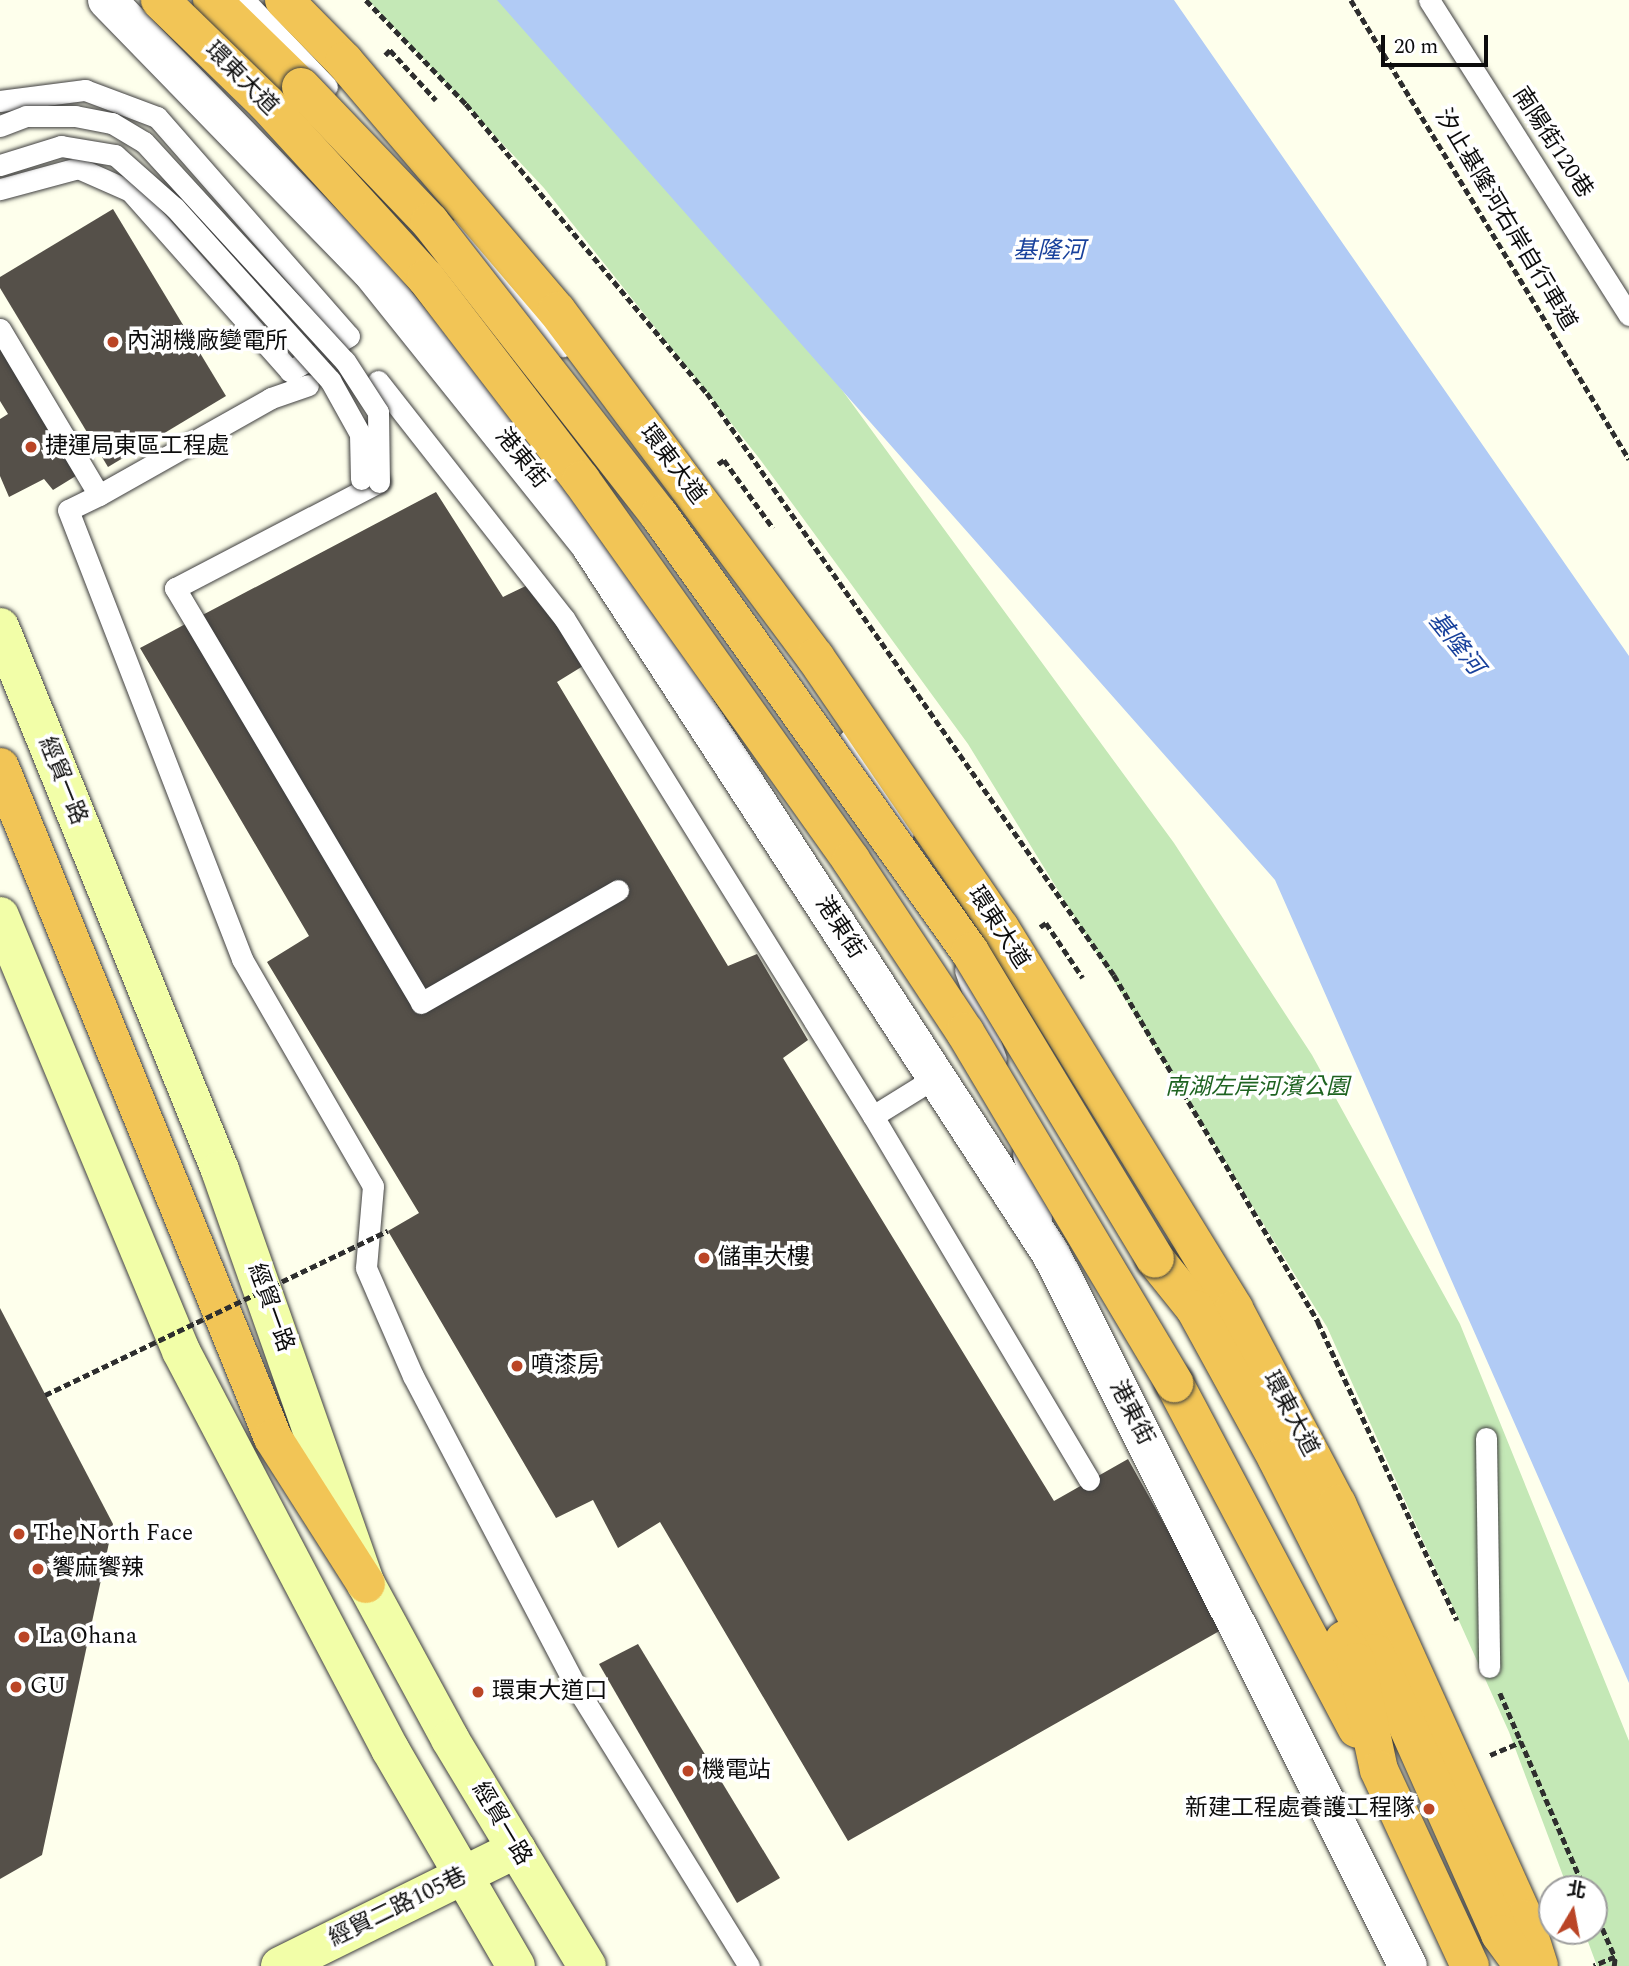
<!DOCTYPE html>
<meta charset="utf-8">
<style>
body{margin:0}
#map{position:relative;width:1629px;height:1966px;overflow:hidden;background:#feffec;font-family:Spectral,"Noto Sans TC",serif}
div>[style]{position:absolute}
.green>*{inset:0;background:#c4e8b6}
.water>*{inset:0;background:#b1cbf5}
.building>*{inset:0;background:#555049}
.path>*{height:4.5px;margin-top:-2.25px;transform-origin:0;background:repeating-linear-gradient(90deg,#2e2e2e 0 7px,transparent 0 10.5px)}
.roads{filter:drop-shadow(0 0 2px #3f3f3f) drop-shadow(0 0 2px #3f3f3f)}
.lane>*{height:21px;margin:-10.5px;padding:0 10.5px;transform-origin:10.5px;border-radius:10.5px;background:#fff}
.street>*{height:38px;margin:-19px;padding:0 19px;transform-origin:19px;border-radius:19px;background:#fff}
.secondary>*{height:38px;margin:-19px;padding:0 19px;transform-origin:19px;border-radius:19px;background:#f2fea8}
.highway>*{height:38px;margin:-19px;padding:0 19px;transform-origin:19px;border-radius:19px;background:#f2c556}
.path-bridge>*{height:4.5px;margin-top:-2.25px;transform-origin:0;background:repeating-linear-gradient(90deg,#2e2e2e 0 7px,transparent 0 10.5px)}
.bridges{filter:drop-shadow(0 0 2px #3f3f3f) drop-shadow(0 0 2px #3f3f3f)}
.lane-bridge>*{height:21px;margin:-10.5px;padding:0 10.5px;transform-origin:10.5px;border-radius:10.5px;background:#fff}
.highway-bridge>*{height:38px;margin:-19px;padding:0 19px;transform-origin:19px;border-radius:19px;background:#f2c556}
.dots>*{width:19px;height:19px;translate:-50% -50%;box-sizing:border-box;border:4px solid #fff;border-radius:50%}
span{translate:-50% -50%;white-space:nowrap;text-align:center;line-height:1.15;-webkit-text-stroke:7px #fff;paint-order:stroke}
.street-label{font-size:23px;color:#0c0c0c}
.poi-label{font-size:23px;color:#0c0c0c}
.left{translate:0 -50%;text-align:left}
.right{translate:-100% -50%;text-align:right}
.park-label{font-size:23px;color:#1e6321;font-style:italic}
.water-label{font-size:24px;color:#18419c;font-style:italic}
.north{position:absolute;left:1538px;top:1875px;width:70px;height:70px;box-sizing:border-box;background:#fff;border:2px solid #9e9e9e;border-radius:50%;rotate:10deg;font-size:19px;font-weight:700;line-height:28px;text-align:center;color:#0c0c0c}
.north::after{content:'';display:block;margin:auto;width:24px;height:32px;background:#ba4526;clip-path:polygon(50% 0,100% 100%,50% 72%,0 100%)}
.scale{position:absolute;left:1381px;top:35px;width:107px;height:32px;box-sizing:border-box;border:4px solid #0c0c0c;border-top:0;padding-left:9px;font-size:21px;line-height:24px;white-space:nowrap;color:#0c0c0c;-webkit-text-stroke:5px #fff;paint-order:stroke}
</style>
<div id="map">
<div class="green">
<div style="clip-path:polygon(368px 0,522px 0,689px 181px,1174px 843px,1312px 1055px,1460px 1324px,1629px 1741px,1629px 1966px,1597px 1966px,1584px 1931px,1594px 1931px,1594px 1889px,1568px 1889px,1509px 1732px,1327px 1327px,968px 744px,759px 458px,544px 188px)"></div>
</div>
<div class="water">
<div style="clip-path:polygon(497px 0,1174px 0,1629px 656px,1629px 1683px,1275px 880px)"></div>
</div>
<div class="building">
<div style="clip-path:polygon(113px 209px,226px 396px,108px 467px,0 288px,0 277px)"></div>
<div style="clip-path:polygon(0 346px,79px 474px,53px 490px,44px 479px,9px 497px,0 476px,0 419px,8px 414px,0 401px)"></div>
<div style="clip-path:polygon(436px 492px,503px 597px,532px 583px,583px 666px,557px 682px,728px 966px,757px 954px,808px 1040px,783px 1058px,1054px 1501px,1128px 1459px,1223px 1629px,848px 1841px,660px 1522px,618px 1548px,593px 1500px,556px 1518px,388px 1231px,419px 1213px,267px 962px,309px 936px,140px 648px)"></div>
<div style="clip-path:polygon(0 1308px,113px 1524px,42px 1855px,0 1879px)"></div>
<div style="clip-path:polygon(638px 1644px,780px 1878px,737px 1903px,599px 1664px)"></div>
</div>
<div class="path">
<div style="left:366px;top:0;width:144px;rotate:46.1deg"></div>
<div style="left:466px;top:104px;width:376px;rotate:50.2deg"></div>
<div style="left:707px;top:393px;width:710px;rotate:55.03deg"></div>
<div style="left:1114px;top:975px;width:403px;rotate:59.5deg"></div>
<div style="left:1318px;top:1322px;width:329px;rotate:65deg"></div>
<div style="left:1351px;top:0;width:537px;rotate:58.8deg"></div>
<div style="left:385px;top:55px;width:7px;rotate:-45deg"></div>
<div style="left:390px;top:50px;width:68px;rotate:47.4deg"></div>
<div style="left:718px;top:464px;width:7px;rotate:-34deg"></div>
<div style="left:724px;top:460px;width:84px;rotate:54.2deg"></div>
<div style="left:1040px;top:927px;width:7px;rotate:-34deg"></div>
<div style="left:1046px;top:923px;width:66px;rotate:56.1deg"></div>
<div style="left:1500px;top:1693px;width:214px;rotate:66.6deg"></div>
<div style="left:1490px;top:1755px;width:34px;rotate:-23deg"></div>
<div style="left:1594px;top:1909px;width:52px;rotate:66.4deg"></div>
<div style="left:1615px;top:1957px;width:23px;rotate:157deg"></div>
<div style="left:1614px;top:1966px;width:9px;rotate:-84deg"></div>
</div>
<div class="roads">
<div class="lane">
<div style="left:244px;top:0;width:120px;rotate:46.3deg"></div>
<div style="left:1429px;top:0;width:373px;rotate:57.6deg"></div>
<div style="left:0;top:101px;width:86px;rotate:-7.4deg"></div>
<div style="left:85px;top:90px;width:77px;rotate:20.6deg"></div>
<div style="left:157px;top:117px;width:291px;rotate:48.8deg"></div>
<div style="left:349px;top:336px;width:69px;rotate:149.3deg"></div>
<div style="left:290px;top:371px;width:241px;rotate:-131.6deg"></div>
<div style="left:130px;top:191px;width:57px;rotate:-156.1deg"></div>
<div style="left:78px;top:168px;width:81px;rotate:164.9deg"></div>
<div style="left:458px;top:229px;width:157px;rotate:48.4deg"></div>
<div style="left:0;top:329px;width:193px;rotate:59.2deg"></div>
<div style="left:99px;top:495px;width:197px;rotate:-29.4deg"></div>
<div style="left:271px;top:398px;width:39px;rotate:-19deg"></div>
<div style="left:378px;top:381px;width:301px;rotate:51.9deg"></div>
<div style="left:564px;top:618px;width:586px;rotate:58.18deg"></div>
<div style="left:873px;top:1116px;width:423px;rotate:59.3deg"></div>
<div style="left:379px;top:482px;width:230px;rotate:152.5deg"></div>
<div style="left:175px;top:588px;width:482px;rotate:59.3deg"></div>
<div style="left:421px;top:1003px;width:227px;rotate:-29.8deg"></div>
<div style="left:99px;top:495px;width:34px;rotate:154deg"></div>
<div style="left:68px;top:510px;width:482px;rotate:68.8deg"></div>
<div style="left:242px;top:959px;width:262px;rotate:60deg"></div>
<div style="left:373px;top:1186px;width:82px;rotate:94.9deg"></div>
<div style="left:366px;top:1268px;width:118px;rotate:66.5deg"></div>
<div style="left:413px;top:1376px;width:351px;rotate:62.3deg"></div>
<div style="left:576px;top:1687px;width:328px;rotate:58.2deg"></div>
<div style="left:849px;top:740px;width:63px;rotate:56.1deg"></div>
<div style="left:884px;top:792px;width:45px;rotate:65.1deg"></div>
<div style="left:965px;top:970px;width:94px;rotate:70.8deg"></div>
<div style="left:873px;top:1116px;width:74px;rotate:-31.8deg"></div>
<div style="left:1023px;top:1154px;width:66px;rotate:74.1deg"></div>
<div style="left:1486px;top:1438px;width:229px;rotate:89.2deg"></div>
</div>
<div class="street">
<div style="left:107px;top:0;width:377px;rotate:45.8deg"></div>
<div style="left:370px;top:270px;width:352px;rotate:51.3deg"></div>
<div style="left:590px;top:545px;width:846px;rotate:56.97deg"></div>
<div style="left:1051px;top:1254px;width:796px;rotate:63.37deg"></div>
</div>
<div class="secondary">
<div style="left:0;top:627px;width:586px;rotate:67.94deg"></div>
<div style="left:220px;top:1170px;width:439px;rotate:70.6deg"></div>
<div style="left:366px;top:1584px;width:176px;rotate:61.5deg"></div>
<div style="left:450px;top:1739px;width:265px;rotate:58.9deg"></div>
<div style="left:0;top:916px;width:471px;rotate:67.4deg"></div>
<div style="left:181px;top:1351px;width:450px;rotate:62.3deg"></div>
<div style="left:390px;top:1749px;width:251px;rotate:59.9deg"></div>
<div style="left:280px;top:1966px;width:264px;rotate:-26.3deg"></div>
</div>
<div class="highway">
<div style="left:212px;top:0;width:124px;rotate:44.3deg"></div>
<div style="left:284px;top:0;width:86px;rotate:45.5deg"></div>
<div style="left:344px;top:61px;width:328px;rotate:49.6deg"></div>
<div style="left:557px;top:311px;width:432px;rotate:53.3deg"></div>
<div style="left:815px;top:657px;width:328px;rotate:55.7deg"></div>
<div style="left:1000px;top:928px;width:447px;rotate:58.4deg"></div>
<div style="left:1234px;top:1309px;width:221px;rotate:62.2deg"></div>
<div style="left:1337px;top:1504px;width:455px;rotate:65.7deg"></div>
<div style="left:1524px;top:1919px;width:49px;rotate:72.3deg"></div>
<div style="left:0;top:767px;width:724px;rotate:67.86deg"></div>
<div style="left:273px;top:1438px;width:173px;rotate:57.5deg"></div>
<div style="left:1155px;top:1259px;width:64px;rotate:51.3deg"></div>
<div style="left:1195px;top:1309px;width:171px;rotate:61.3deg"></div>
<div style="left:1277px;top:1459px;width:217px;rotate:63.2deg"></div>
<div style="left:1375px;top:1653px;width:308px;rotate:66deg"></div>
<div style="left:1500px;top:1934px;width:39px;rotate:54deg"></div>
<div style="left:1174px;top:1383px;width:391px;rotate:62.1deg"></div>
<div style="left:1344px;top:1640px;width:25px;rotate:61deg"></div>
<div style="left:1356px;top:1662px;width:110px;rotate:78deg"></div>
<div style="left:1379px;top:1770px;width:216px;rotate:65.1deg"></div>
</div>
</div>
<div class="path-bridge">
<div style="left:45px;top:1395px;width:380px;rotate:-25.6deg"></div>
</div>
<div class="bridges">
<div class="lane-bridge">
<div style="left:0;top:126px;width:28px;rotate:-21deg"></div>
<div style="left:26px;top:116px;width:49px"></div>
<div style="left:75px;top:116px;width:38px;rotate:11deg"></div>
<div style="left:112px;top:123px;width:37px;rotate:31deg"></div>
<div style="left:144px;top:142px;width:297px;rotate:47.5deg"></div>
<div style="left:345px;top:361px;width:61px;rotate:57.1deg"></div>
<div style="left:378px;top:412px;width:70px;rotate:89.2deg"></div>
<div style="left:0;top:165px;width:64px;rotate:-17.3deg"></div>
<div style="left:61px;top:146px;width:55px;rotate:9.5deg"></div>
<div style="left:115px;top:155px;width:80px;rotate:41.5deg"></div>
<div style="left:175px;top:208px;width:232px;rotate:48deg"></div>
<div style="left:330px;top:380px;width:62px;rotate:60.9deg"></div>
<div style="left:360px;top:434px;width:45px;rotate:88.7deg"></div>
</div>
<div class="highway-bridge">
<div style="left:160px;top:0;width:148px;rotate:44.2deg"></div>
<div style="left:266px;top:103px;width:237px;rotate:47.6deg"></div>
<div style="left:426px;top:278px;width:255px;rotate:52.5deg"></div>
<div style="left:581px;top:480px;width:466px;rotate:54.6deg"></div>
<div style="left:851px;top:860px;width:206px;rotate:56.5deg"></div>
<div style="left:965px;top:1032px;width:409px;rotate:59.2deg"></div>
<div style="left:301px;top:87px;width:187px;rotate:46.3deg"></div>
<div style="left:430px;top:222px;width:372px;rotate:52deg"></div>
<div style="left:659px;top:515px;width:536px;rotate:54.56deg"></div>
<div style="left:970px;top:952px;width:358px;rotate:58.9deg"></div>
</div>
</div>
<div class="dots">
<div style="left:113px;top:342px;background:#ba4526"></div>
<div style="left:31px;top:447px;background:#ba4526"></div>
<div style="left:704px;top:1258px;background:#ba4526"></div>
<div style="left:517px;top:1366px;background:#ba4526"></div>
<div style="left:19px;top:1534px;background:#ba4526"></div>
<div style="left:38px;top:1569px;background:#ba4526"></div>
<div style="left:24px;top:1637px;background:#ba4526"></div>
<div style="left:16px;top:1687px;background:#ba4526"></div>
<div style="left:478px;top:1692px;background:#ba4526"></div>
<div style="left:688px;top:1771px;background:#ba4526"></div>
<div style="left:1429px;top:1809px;background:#ba4526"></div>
</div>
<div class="street-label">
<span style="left:241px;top:79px;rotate:45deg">環東大道</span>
<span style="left:1552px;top:143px;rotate:57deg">南陽街120巷</span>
<span style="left:1505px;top:220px;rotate:59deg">汐止基隆河右岸自行車道</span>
<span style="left:521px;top:459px;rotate:51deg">港東街</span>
<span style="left:672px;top:465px;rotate:53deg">環東大道</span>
<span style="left:62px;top:781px;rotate:68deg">經貿一路</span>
<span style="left:839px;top:928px;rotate:57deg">港東街</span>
<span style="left:998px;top:928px;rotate:57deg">環東大道</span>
<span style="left:270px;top:1308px;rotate:70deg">經貿一路</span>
<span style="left:1131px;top:1413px;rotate:63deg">港東街</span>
<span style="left:1290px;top:1414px;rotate:62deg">環東大道</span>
<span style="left:501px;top:1824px;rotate:59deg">經貿一路</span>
<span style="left:398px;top:1908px;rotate:-26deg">經貿二路105巷</span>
</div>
<div class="poi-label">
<span class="left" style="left:127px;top:342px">內湖機廠變電所</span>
<span class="left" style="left:45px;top:447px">捷運局東區工程處</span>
<span class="left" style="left:718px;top:1258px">儲車大樓</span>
<span class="left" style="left:531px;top:1366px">噴漆房</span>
<span class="left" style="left:33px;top:1534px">The North Face</span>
<span class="left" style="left:52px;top:1569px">饗麻饗辣</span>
<span class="left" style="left:38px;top:1637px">La Ohana</span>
<span class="left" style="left:30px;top:1687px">GU</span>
<span class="left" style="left:492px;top:1692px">環東大道口</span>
<span class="left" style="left:702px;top:1771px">機電站</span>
<span class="right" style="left:1415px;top:1809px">新建工程處養護工程隊</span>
</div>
<div class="park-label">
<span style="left:1257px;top:1088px">南湖左岸河濱公園</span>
</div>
<div class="water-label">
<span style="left:1049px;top:252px">基隆河</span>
<span style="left:1455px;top:644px;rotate:51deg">基隆河</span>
</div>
<div class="north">北</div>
<div class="scale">20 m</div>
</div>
